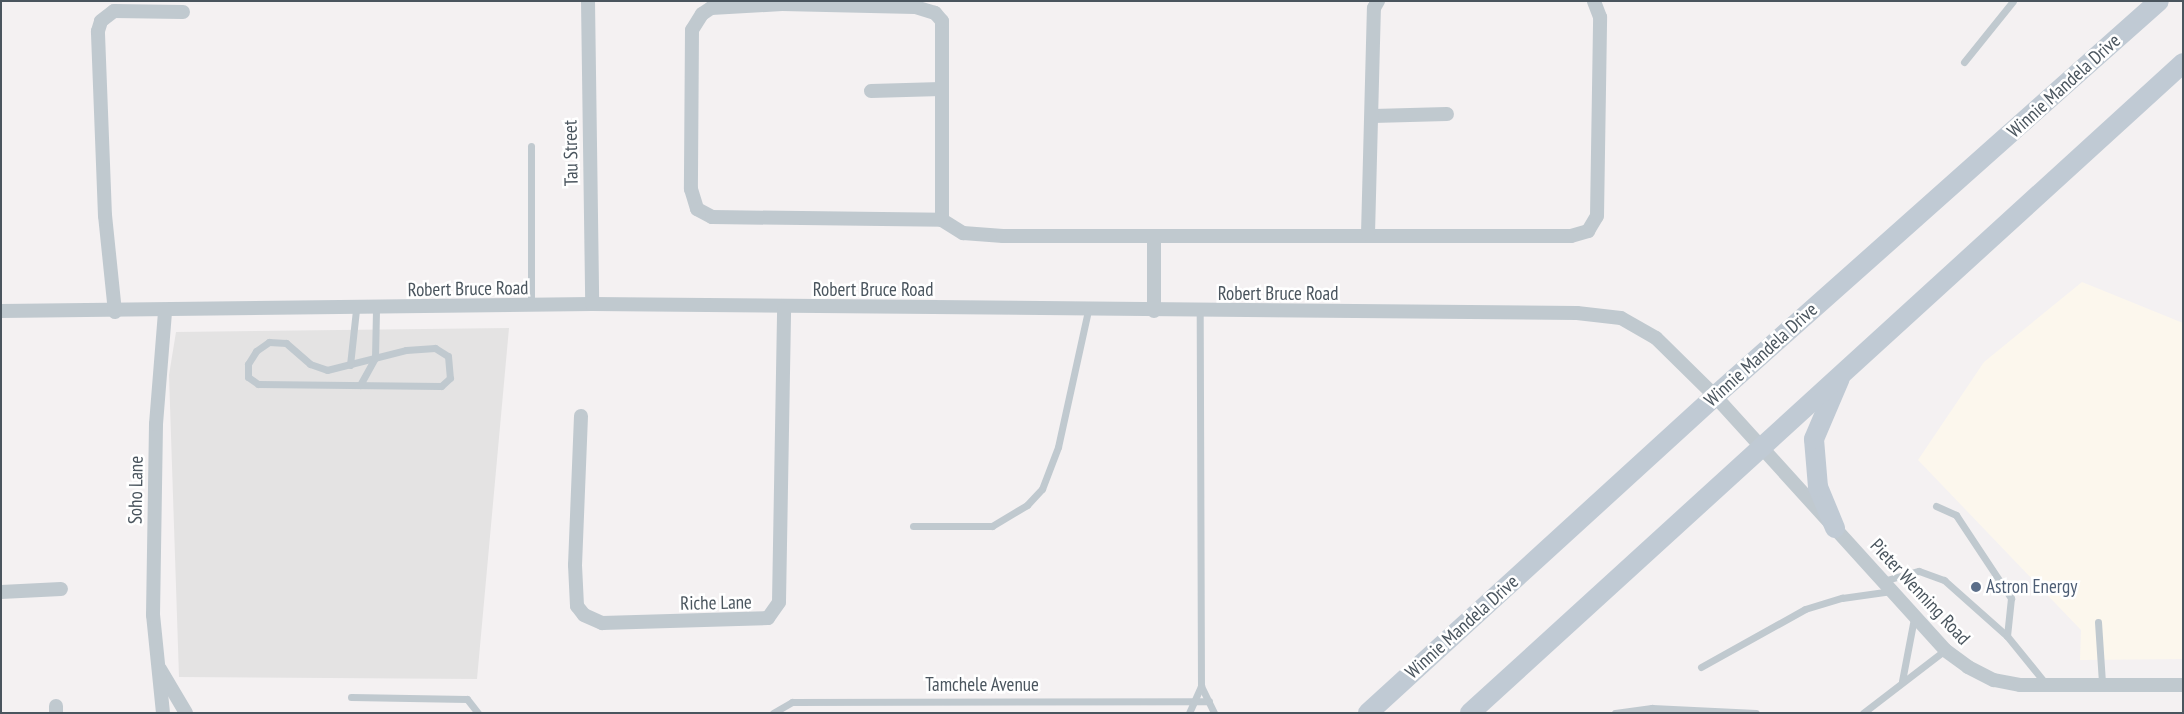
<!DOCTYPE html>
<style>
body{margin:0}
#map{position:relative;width:2184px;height:714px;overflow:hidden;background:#f4f1f2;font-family:"PT Sans Narrow",sans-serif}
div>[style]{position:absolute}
.commercial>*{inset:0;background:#fcf7ed}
.education>*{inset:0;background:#e4e3e3}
.lane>*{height:7px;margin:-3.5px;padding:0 3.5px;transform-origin:3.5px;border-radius:3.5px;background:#c0c9cf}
.street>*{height:14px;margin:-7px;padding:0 7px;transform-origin:7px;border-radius:7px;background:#c0c9cf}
.secondary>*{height:20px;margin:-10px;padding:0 10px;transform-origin:10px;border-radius:10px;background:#c0cad4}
.dots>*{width:14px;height:14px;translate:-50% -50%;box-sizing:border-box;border:2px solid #fff;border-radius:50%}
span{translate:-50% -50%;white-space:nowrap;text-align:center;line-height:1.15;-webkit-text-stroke:5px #fff;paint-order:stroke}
.street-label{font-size:19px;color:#4a555e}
.service-label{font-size:19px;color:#4e5e75}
.left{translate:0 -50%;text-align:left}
.frame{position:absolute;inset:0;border:2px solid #4a555e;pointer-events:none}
</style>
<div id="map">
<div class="commercial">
<div style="clip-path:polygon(2082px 282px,2183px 323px,2183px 659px,2080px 660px,2081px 630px,1918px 460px,1984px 362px)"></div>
</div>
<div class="education">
<div style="clip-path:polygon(509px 328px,477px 679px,179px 677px,169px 375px,176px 332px)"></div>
</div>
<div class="lane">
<div style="left:1964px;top:62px;width:78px;rotate:-51.2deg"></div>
<div style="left:531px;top:307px;width:161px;rotate:-90deg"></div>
<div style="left:269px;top:342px;width:17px;rotate:3deg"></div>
<div style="left:286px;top:343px;width:32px;rotate:41deg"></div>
<div style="left:310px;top:364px;width:18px;rotate:19deg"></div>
<div style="left:327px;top:370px;width:81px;rotate:-14.2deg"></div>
<div style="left:406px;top:350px;width:29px;rotate:-4deg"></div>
<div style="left:435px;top:348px;width:15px;rotate:32deg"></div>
<div style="left:448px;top:356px;width:22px;rotate:85deg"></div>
<div style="left:450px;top:378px;width:12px;rotate:138deg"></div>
<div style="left:441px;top:386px;width:183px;rotate:-179.4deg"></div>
<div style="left:258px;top:384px;width:12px;rotate:-145deg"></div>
<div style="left:248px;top:377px;width:13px;rotate:-90deg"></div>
<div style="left:248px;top:364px;width:15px;rotate:-58deg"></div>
<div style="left:256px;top:351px;width:16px;rotate:-35deg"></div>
<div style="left:350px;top:365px;width:55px;rotate:-83.8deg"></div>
<div style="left:360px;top:385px;width:31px;rotate:-61deg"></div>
<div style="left:375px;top:358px;width:48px;rotate:-88.8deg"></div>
<div style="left:1936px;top:506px;width:22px;rotate:24deg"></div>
<div style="left:1956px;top:515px;width:100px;rotate:56.5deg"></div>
<div style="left:2011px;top:598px;width:38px;rotate:96deg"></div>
<div style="left:913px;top:526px;width:79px"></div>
<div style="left:992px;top:526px;width:41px;rotate:-31deg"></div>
<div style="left:1027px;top:505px;width:22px;rotate:-47deg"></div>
<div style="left:1042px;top:489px;width:45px;rotate:-69.1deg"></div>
<div style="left:1058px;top:447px;width:140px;rotate:-77.6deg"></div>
<div style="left:1883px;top:581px;width:37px;rotate:-16deg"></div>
<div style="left:1919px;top:571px;width:27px;rotate:20deg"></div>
<div style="left:1944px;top:580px;width:84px;rotate:41.6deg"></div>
<div style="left:2007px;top:636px;width:62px;rotate:50.9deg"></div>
<div style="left:2098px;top:622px;width:61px;rotate:86.2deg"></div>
<div style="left:1701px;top:667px;width:119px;rotate:-29.1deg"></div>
<div style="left:1805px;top:609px;width:39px;rotate:-17deg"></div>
<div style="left:1842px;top:598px;width:50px;rotate:-8deg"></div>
<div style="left:1902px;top:681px;width:64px;rotate:-79.2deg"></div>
<div style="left:1201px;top:686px;width:30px;rotate:64deg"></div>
<div style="left:351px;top:697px;width:116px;rotate:1deg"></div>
<div style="left:467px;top:699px;width:18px;rotate:52deg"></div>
<div style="left:773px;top:713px;width:22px;rotate:-30deg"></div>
<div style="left:792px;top:702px;width:417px;rotate:-0.1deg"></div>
<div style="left:1189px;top:713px;width:30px;rotate:-66deg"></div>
<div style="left:1201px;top:686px;width:374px;rotate:-90.2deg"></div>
<div style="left:1615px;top:713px;width:37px;rotate:-8deg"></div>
<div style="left:1652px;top:708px;width:104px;rotate:2.8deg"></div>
<div style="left:1863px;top:713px;width:103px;rotate:-37.5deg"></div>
</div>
<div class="street">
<div style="left:588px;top:1px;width:303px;rotate:89.2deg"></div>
<div style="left:871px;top:91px;width:70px;rotate:-1.6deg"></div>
<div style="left:1373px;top:116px;width:74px;rotate:-1.5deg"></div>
<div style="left:942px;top:220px;width:199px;rotate:-90deg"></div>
<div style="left:942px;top:21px;width:11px;rotate:-131deg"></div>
<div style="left:935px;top:13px;width:21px;rotate:-163deg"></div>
<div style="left:915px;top:7px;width:133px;rotate:-178.7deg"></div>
<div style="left:782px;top:4px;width:71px;rotate:176.8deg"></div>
<div style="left:711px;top:8px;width:11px;rotate:146deg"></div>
<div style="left:702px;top:14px;width:19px;rotate:122deg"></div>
<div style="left:692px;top:30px;width:159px;rotate:90.4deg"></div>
<div style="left:691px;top:189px;width:21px;rotate:73deg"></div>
<div style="left:697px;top:209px;width:17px;rotate:28deg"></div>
<div style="left:712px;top:217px;width:230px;rotate:0.7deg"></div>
<div style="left:942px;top:220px;width:25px;rotate:32deg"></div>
<div style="left:963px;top:233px;width:40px;rotate:4.3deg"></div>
<div style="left:1003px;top:236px;width:568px"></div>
<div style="left:1571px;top:236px;width:18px;rotate:-16deg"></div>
<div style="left:1588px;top:231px;width:17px;rotate:-59deg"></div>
<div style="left:1597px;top:216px;width:199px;rotate:-89.1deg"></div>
<div style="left:1600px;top:17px;width:17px;rotate:-111deg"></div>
<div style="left:1368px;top:234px;width:226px;rotate:-88.5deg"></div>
<div style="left:1374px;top:8px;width:8px;rotate:-60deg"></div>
<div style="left:1px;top:311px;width:591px;rotate:-0.68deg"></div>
<div style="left:592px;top:304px;width:985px;rotate:0.52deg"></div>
<div style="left:1577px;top:313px;width:44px;rotate:6.5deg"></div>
<div style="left:1621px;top:318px;width:40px;rotate:29.7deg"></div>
<div style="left:1656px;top:338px;width:83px;rotate:44.5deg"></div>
<div style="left:1715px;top:396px;width:343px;rotate:47.8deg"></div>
<div style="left:1945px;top:650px;width:29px;rotate:36deg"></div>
<div style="left:1968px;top:667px;width:29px;rotate:27deg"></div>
<div style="left:1994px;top:680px;width:26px;rotate:11deg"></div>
<div style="left:2020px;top:685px;width:163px"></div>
<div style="left:1154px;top:311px;width:75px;rotate:-90deg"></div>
<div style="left:115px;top:312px;width:97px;rotate:-95.9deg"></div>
<div style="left:105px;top:216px;width:185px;rotate:-92.2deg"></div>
<div style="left:98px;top:31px;width:10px;rotate:-73deg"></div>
<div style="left:101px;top:21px;width:16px;rotate:-38deg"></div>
<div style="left:114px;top:11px;width:69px;rotate:0.8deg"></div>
<div style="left:581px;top:416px;width:149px;rotate:92.3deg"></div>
<div style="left:575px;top:565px;width:41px;rotate:87.2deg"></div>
<div style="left:577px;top:606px;width:11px;rotate:52deg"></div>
<div style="left:584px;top:615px;width:20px;rotate:24deg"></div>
<div style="left:602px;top:623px;width:166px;rotate:-1.7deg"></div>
<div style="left:768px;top:618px;width:19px;rotate:-55deg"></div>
<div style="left:779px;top:602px;width:293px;rotate:-89deg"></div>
<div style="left:1px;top:592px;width:60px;rotate:-2.9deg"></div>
<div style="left:160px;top:669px;width:51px;rotate:59.4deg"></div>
<div style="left:56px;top:706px;width:7px;rotate:90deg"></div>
<div style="left:163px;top:713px;width:99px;rotate:-95.8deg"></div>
<div style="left:153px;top:615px;width:191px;rotate:-89.1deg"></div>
<div style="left:156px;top:424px;width:112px;rotate:-85.4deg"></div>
</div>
<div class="secondary">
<div style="left:1835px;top:528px;width:44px;rotate:-112.5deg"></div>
<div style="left:1818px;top:487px;width:48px;rotate:-94.8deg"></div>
<div style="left:1814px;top:439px;width:66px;rotate:-66.9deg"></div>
<div style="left:1368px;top:713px;width:470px;rotate:-42.4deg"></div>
<div style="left:1715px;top:396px;width:594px;rotate:-41.66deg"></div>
<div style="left:1470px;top:713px;width:965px;rotate:-42.35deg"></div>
</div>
<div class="dots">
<div style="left:1976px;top:587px;background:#5c6f8a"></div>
</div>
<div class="street-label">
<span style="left:2064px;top:86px;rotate:-42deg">Winnie Mandela Drive</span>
<span style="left:571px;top:153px;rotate:-91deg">Tau Street</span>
<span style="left:468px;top:289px;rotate:-1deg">Robert Bruce Road</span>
<span style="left:873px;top:290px">Robert Bruce Road</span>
<span style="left:1278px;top:294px">Robert Bruce Road</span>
<span style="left:1761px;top:355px;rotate:-42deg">Winnie Mandela Drive</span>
<span style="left:136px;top:490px;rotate:-89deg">Soho Lane</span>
<span style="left:1920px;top:592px;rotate:47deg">Pieter Wenning Road</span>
<span style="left:716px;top:603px;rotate:-1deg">Riche Lane</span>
<span style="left:1462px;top:627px;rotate:-42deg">Winnie Mandela Drive</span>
<span style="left:982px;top:685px">Tamchele Avenue</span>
</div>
<div class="service-label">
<span class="left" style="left:1986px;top:587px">Astron Energy</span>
</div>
<div class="frame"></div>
</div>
